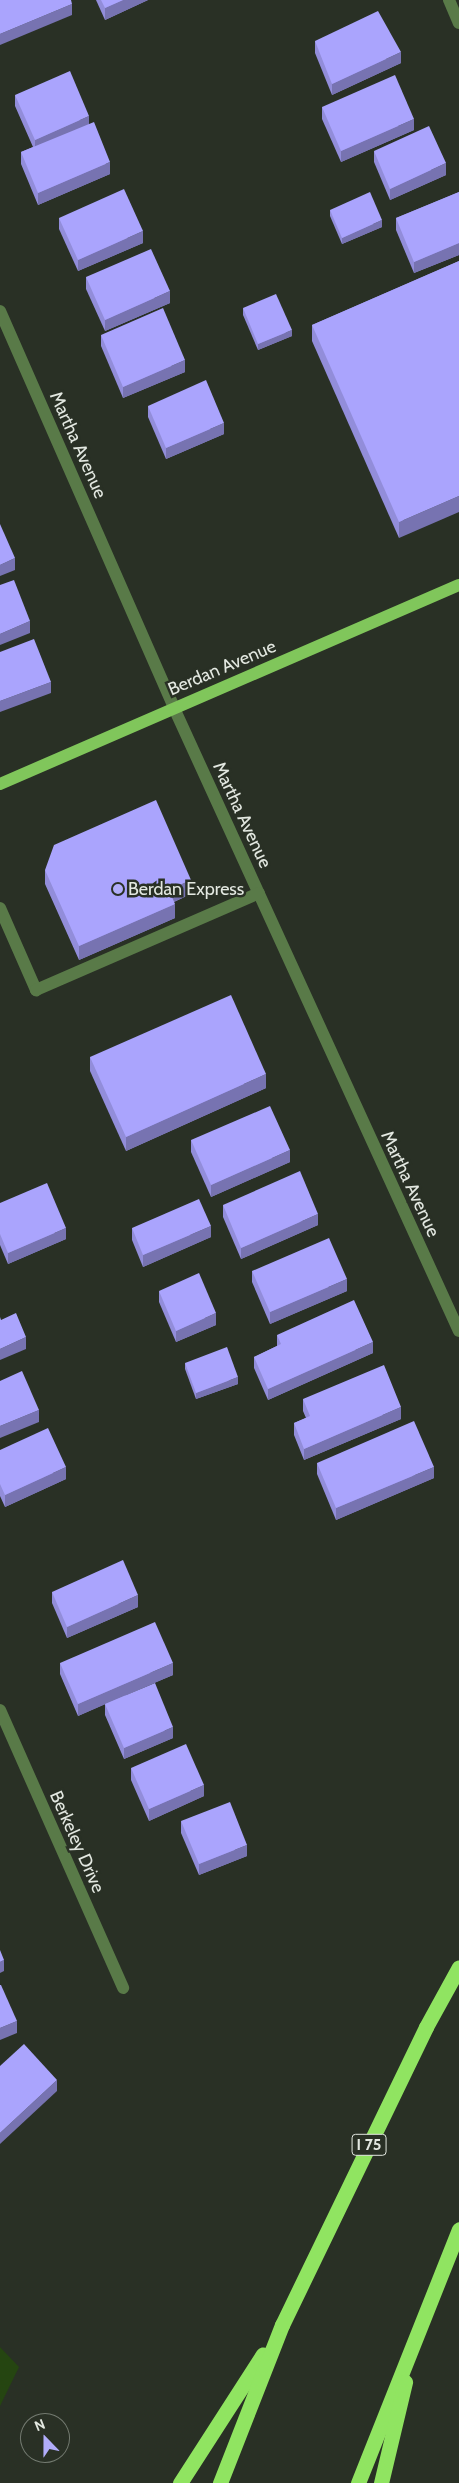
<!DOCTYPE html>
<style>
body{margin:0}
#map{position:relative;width:459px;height:2483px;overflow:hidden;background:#293025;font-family:Cabin,sans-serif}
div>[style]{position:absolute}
.green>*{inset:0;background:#254511}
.minor>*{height:12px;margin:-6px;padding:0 6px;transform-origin:6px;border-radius:6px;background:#597a48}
.major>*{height:12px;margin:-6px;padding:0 6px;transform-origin:6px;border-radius:6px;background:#80c65b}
.highway>*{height:15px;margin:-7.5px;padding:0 7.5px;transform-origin:7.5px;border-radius:7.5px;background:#90e461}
.wall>*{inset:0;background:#928dda}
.shaded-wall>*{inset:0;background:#7773b1}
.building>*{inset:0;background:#aaa4fd}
.dots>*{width:14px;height:14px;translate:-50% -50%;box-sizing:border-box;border:2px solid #293025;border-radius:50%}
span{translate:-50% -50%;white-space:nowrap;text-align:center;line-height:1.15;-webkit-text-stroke:5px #293025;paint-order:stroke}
.shield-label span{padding:1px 4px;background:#293025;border:1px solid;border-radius:4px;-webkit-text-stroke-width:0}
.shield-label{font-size:16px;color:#e3e8e1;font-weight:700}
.street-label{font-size:18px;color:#e3e8e1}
.poi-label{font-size:18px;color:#e3e8e1}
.left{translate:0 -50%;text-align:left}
.north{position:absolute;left:20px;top:2413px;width:50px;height:50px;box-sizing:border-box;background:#293025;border:1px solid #737a70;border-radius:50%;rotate:338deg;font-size:14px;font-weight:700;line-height:20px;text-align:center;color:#e3e8e1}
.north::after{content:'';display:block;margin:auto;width:18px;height:22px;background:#b1adfa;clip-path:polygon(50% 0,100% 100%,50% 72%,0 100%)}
</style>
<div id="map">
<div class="green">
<div style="clip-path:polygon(0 2347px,19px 2367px,0 2406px)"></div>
</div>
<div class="minor">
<div style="left:449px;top:0;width:25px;rotate:67deg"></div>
<div style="left:0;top:311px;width:433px;rotate:66.3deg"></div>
<div style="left:174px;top:708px;width:685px;rotate:65.42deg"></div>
<div style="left:0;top:908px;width:90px;rotate:66.3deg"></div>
<div style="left:36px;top:990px;width:243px;rotate:-23.5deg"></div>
<div style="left:0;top:1710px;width:304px;rotate:66.1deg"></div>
</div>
<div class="major">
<div style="left:0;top:784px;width:500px;rotate:-23.44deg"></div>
</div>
<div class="highway">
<div style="left:180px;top:2483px;width:153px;rotate:-57.2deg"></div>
<div style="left:220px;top:2483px;width:170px;rotate:-68.6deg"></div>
<div style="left:282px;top:2325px;width:331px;rotate:-64.2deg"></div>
<div style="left:426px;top:2027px;width:68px;rotate:-61.2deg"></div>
<div style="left:358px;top:2483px;width:273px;rotate:-68.3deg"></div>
<div style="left:381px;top:2483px;width:104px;rotate:-76.6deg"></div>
</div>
<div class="wall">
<div style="clip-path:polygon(96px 0,148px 0,105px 20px)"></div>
<div style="clip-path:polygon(315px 41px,401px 63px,332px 95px,315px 53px)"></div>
<div style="clip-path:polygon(15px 95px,89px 124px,110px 174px,38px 205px,21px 164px,21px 152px,33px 147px,15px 106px)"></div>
<div style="clip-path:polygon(322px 107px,414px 130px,341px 162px,322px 119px)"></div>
<div style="clip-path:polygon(374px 151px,446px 175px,390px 200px,374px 162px)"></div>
<div style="clip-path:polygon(459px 192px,459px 255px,414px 273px,396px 230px,396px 218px)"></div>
<div style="clip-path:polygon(330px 210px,382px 227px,342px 244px,330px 216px)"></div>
<div style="clip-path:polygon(59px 218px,143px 243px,78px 271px,59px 229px)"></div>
<div style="clip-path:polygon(459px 261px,399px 538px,312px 341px,312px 325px)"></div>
<div style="clip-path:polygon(86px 277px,170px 303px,105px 331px,86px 289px)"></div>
<div style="clip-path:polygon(243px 308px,292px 336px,258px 350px,243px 315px)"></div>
<div style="clip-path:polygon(101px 335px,185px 372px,123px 398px,101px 346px)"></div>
<div style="clip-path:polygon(148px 406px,224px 434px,166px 459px,148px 417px)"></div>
<div style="clip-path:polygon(45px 870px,191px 894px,174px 902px,175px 918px,79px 960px,45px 884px)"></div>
<div style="clip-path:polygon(90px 1057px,266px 1088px,126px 1151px,90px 1071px)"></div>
<div style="clip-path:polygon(191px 1140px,290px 1162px,211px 1197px,191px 1152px)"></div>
<div style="clip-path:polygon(0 1203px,66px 1239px,8px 1264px,0 1245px)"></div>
<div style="clip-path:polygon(223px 1205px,318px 1225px,241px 1259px,223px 1217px)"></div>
<div style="clip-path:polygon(132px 1228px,211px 1237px,143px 1267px,132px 1240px)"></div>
<div style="clip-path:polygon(252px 1271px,347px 1291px,270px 1324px,252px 1282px)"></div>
<div style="clip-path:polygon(159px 1291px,216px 1325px,176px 1342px,159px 1302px)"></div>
<div style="clip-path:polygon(277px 1335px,373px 1353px,268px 1400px,254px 1368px,254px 1357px,277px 1346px)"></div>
<div style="clip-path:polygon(185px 1363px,238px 1384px,196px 1399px,185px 1369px)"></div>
<div style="clip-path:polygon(303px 1399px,401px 1419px,304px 1460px,294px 1435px,294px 1423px,306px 1418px,303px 1411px)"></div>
<div style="clip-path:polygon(0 1450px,66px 1479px,5px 1507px,0 1496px)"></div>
<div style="clip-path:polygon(317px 1463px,434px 1478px,336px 1520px,317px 1474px)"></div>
<div style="clip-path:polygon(52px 1592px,138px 1607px,67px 1638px,52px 1603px)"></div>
<div style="clip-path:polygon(60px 1663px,173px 1675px,125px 1695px,173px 1738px,124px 1759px,105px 1715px,105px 1704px,78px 1716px,60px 1674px)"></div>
<div style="clip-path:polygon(131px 1768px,204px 1796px,149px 1821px,131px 1780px)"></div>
<div style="clip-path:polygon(181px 1821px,247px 1856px,199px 1875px,181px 1833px)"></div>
</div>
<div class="shaded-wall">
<div style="clip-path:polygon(123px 0,148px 0,105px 20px,105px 8px)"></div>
<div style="clip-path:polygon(72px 4px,72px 15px,0 45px,0 34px)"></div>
<div style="clip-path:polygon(401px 52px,401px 63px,332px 95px,332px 84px)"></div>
<div style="clip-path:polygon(89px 116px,89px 128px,35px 151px,35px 140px)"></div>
<div style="clip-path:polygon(414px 119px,414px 130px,341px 162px,341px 151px)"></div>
<div style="clip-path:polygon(110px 162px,110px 174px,38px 205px,38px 193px)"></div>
<div style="clip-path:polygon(446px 163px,446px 175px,390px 200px,390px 189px)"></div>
<div style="clip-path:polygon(382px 220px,382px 227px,342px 244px,342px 238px)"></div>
<div style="clip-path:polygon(143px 231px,143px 243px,78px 271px,78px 260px)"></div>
<div style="clip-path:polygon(459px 243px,459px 255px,414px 273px,414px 262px)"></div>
<div style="clip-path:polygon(170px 291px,170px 303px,105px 331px,105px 320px)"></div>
<div style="clip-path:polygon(292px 330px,292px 336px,258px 350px,258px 344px)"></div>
<div style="clip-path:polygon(185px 360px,185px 372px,123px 398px,123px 387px)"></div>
<div style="clip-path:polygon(224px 423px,224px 434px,166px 459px,166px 448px)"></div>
<div style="clip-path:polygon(459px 496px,459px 512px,399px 538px,399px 522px)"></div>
<div style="clip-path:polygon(15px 558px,15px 570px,0 576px,0 565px)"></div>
<div style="clip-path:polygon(30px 621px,30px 633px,0 645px,0 634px)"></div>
<div style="clip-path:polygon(51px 682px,51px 693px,0 712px,0 701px)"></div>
<div style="clip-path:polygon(191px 880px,191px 894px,169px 904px,169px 890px)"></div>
<div style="clip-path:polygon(175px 904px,175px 918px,79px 960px,79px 946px)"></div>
<div style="clip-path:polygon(266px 1074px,266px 1088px,126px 1151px,126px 1137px)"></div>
<div style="clip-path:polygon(290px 1150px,290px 1162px,211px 1197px,211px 1185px)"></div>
<div style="clip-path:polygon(318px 1214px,318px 1225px,241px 1259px,241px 1248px)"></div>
<div style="clip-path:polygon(211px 1226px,211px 1237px,143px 1267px,143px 1255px)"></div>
<div style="clip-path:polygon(66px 1228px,66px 1239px,8px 1264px,8px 1253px)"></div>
<div style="clip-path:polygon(347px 1279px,347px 1291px,270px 1324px,270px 1312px)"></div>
<div style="clip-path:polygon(216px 1313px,216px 1325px,176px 1342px,176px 1331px)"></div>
<div style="clip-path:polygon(26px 1337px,26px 1349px,0 1360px,0 1349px)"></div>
<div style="clip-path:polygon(373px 1342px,373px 1353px,268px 1400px,268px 1389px)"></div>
<div style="clip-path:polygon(238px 1377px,238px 1384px,196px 1399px,196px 1393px)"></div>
<div style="clip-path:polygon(401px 1407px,401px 1419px,304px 1460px,304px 1449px)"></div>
<div style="clip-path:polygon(39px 1410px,39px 1422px,0 1438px,0 1426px)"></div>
<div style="clip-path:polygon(66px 1467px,66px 1479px,5px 1507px,5px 1495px)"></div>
<div style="clip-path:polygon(434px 1467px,434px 1478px,336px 1520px,336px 1508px)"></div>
<div style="clip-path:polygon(138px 1595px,138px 1607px,67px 1638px,67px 1627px)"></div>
<div style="clip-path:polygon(173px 1663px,173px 1675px,78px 1716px,78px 1704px)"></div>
<div style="clip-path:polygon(173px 1727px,173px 1738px,124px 1759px,124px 1748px)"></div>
<div style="clip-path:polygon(204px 1785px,204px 1796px,149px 1821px,149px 1809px)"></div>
<div style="clip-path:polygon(247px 1845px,247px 1856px,199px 1875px,199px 1864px)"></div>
<div style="clip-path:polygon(4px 1960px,4px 1971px,0 1973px,0 1962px)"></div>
<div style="clip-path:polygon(17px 2021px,17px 2033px,0 2040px,0 2028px)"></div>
<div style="clip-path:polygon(57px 2080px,57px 2091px,0 2144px,0 2133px)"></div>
</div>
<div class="building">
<div style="clip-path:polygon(0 0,71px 0,72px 4px,0 34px)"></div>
<div style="clip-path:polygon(101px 0,123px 0,105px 8px)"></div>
<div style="clip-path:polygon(378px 11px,401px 52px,332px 84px,315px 41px)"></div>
<div style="clip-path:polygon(70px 71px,89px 116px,35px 140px,15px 95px)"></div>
<div style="clip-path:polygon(395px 75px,414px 119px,341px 151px,322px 107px)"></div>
<div style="clip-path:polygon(94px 122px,110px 162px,38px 193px,21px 152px)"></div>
<div style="clip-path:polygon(429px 126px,446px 163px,390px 189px,374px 151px)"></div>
<div style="clip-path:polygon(124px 189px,143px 231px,78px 260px,59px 218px)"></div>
<div style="clip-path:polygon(370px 192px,382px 220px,342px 238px,330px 210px)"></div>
<div style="clip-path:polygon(459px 192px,459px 243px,414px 262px,396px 218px)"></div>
<div style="clip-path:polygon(151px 249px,170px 291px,105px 320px,86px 277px)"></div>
<div style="clip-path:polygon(459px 261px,459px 496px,399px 522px,312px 325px)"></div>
<div style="clip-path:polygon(276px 294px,292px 330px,258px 344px,243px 308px)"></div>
<div style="clip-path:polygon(163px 308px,185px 360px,123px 387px,101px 335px)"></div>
<div style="clip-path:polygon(206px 380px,224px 423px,166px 448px,148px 406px)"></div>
<div style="clip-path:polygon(0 524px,15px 558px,0 565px)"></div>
<div style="clip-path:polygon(14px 580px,30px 621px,0 634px,0 585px)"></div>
<div style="clip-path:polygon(34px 639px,51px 682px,0 701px,0 652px)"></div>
<div style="clip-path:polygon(156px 800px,191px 880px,169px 890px,175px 904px,79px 946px,45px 870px,54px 845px)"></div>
<div style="clip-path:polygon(231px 995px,266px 1074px,126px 1137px,90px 1057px)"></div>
<div style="clip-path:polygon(270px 1106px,290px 1150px,211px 1185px,191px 1140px)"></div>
<div style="clip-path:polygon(300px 1171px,318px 1214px,241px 1248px,223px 1205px)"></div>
<div style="clip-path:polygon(47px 1183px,66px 1228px,8px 1253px,0 1234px,0 1203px)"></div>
<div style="clip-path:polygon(199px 1199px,211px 1226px,143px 1255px,132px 1228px)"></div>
<div style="clip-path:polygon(329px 1238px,347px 1279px,270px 1312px,252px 1271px)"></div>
<div style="clip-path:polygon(199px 1273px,216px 1313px,176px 1331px,159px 1291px)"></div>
<div style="clip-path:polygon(354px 1300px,373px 1342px,268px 1389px,254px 1357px,281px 1344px,277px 1335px)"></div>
<div style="clip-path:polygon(16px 1313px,26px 1337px,0 1349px,0 1317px,1px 1320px)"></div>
<div style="clip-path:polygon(227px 1347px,238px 1377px,196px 1393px,185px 1363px)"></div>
<div style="clip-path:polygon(384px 1365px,401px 1407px,304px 1449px,294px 1423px,310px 1416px,303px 1399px)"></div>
<div style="clip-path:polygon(22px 1371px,39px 1410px,0 1426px,0 1381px)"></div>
<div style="clip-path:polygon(414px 1421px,434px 1467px,336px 1508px,317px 1463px)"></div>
<div style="clip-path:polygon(48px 1428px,66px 1467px,5px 1495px,0 1484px,0 1450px)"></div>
<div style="clip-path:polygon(123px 1560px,138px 1595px,67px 1627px,52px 1592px)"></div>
<div style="clip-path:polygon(155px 1622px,173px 1663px,78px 1704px,60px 1663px)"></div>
<div style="clip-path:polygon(155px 1683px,173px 1727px,124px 1748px,105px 1704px)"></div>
<div style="clip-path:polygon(186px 1744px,204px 1785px,149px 1809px,131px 1768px)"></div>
<div style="clip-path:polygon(230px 1802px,247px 1845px,199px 1864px,181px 1821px)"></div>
<div style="clip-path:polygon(0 1950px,4px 1960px,0 1962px)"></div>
<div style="clip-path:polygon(0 1985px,1px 1985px,17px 2021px,0 2028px)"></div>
<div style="clip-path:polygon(24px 2044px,57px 2080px,0 2133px,0 2066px)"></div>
</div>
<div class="dots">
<div style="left:118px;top:889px;background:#b1adfa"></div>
</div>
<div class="shield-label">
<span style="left:369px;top:2145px">I 75</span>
</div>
<div class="street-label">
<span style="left:78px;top:445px;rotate:66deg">Martha Avenue</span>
<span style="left:222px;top:668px;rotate:-23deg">Berdan Avenue</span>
<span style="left:242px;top:815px;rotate:65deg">Martha Avenue</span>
<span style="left:410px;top:1184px;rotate:65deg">Martha Avenue</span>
<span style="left:77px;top:1842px;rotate:66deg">Berkeley Drive</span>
</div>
<div class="poi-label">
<span class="left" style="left:128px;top:889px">Berdan Express</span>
</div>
<div class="north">N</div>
</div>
